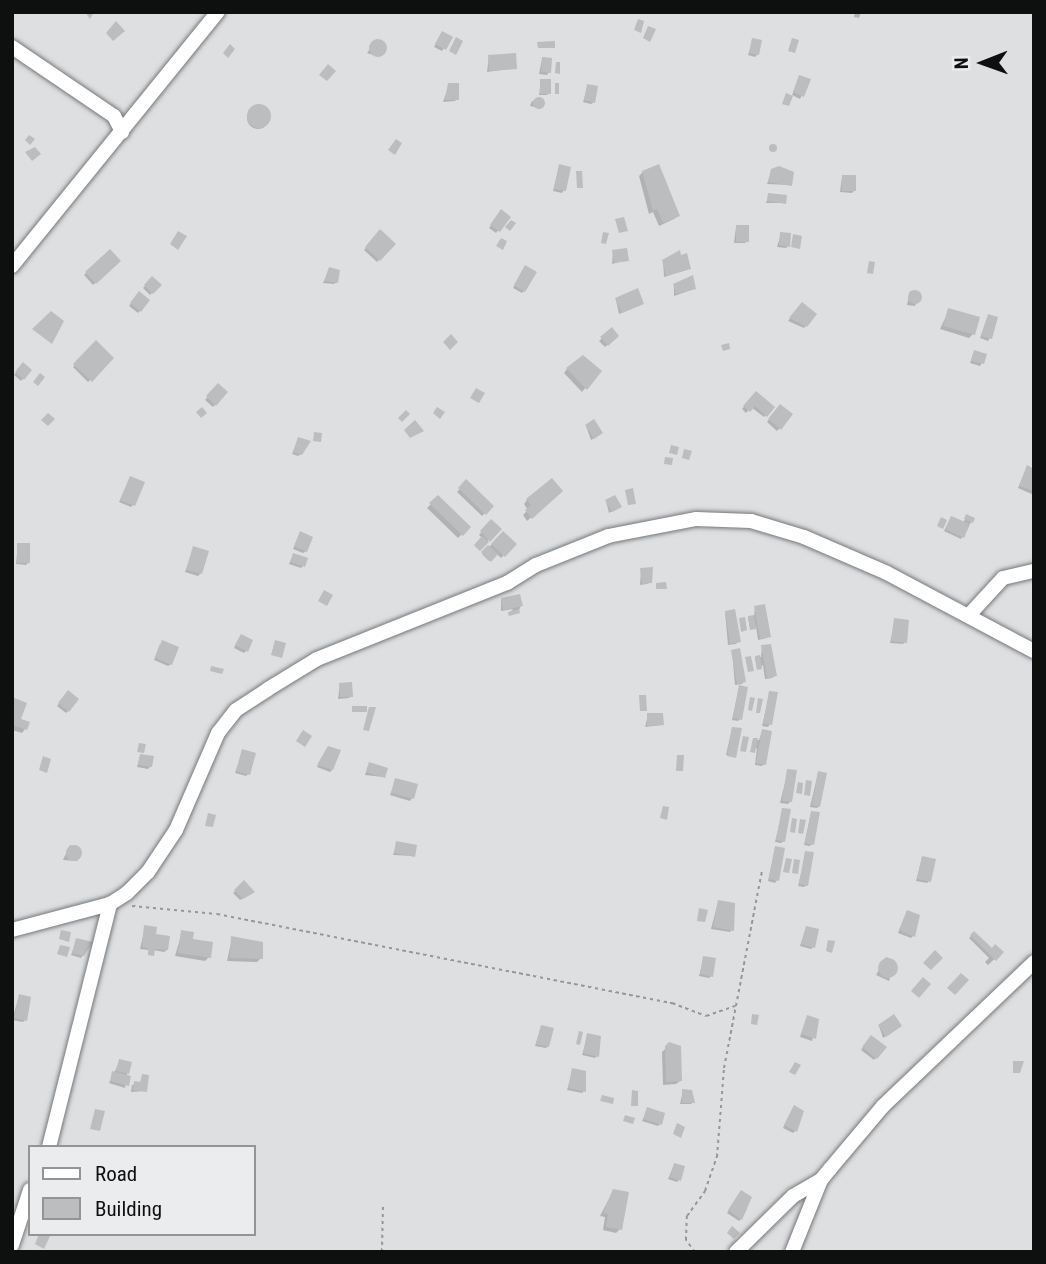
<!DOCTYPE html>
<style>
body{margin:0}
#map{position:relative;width:1046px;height:1264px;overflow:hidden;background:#dddfe1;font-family:"Roboto Condensed",sans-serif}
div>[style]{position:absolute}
.shadow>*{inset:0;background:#0003}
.round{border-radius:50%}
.building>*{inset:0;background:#bbbdbf}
.path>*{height:2px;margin-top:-1px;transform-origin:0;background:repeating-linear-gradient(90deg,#949697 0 3.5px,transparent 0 7px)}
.roads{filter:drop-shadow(0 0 2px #76787a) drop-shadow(0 0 2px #76787a)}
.minor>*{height:14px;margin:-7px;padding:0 7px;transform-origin:7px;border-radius:7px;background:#fff}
span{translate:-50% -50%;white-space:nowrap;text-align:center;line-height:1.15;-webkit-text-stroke:5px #eaecee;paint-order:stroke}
.frame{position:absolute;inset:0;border:14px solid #0e0f0f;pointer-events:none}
.legend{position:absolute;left:28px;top:1145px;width:228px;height:91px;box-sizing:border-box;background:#eaecee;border:2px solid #929495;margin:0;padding:9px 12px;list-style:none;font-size:21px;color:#0e0f0f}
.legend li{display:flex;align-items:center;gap:14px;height:35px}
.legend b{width:35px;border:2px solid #929495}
.north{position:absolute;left:948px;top:28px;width:70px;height:70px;-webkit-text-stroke:5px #eaecee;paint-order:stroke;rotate:269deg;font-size:19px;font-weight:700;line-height:28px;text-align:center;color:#0e0f0f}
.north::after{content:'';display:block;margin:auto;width:24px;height:32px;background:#0e0f0f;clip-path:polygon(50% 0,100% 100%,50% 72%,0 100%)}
</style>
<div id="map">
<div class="shadow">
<div style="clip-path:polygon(855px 12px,861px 12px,859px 18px,854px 17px)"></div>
<div style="clip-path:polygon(440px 36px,450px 38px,442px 51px,434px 47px)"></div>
<div style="clip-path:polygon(377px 39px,385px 44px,379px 57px,367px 53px)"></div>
<div style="clip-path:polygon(753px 40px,757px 55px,755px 57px,748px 55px)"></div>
<div style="clip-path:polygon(489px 56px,515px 68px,487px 72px)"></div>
<div style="clip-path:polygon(542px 59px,549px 72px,547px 75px,539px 74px)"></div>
<div style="clip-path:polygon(800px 77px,809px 80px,800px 99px,792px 95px)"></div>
<div style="clip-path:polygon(541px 81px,549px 93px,547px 95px,539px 95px)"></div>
<div style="clip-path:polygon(449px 85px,457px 99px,455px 101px,443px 102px)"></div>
<div style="clip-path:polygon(588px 86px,594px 102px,591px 104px,583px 102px)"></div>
<div style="clip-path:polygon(544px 101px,541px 108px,530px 106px,532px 101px)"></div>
<div class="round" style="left:247px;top:107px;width:22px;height:22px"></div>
<div style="clip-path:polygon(559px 166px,564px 190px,562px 193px,553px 191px)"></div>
<div style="clip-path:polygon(772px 170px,790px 185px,767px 184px)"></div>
<div style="clip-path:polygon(643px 172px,678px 215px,674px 219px,659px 226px,653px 212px,649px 214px,639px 176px)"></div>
<div style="clip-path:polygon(842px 177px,854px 191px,852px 193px,840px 192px)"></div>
<div style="clip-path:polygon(769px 194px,785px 203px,766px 203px)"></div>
<div style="clip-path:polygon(499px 214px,508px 217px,496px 233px,489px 228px)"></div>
<div style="clip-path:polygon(736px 227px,747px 241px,745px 243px,734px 243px)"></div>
<div style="clip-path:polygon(380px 232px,393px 244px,377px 262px,364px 250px)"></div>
<div style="clip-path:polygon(781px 234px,788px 246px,786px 248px,777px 247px)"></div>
<div style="clip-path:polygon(110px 252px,119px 261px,93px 285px,84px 275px)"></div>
<div style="clip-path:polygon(613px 252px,627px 260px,612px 264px)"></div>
<div style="clip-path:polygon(663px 261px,689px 269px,664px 277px)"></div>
<div style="clip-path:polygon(330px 269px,337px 282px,334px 284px,323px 283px)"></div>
<div style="clip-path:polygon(524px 269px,524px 291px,522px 293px,513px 288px)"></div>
<div style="clip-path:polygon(152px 279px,160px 285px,150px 295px,143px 288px)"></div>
<div style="clip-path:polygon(674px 285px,694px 289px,674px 296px)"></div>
<div style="clip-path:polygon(910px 291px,920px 294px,915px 306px,907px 305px)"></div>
<div style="clip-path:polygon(139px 293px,148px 301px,138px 313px,129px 306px)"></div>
<div style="clip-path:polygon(616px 300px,640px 305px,619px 314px)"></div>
<div style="clip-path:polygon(802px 304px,815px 314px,804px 328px,788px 321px)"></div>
<div style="clip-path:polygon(949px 310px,973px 334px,969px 338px,940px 329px)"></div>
<div style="clip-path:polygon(988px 316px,990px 338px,988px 341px,980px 338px)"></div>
<div style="clip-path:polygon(612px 330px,617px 336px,605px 347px,599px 341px)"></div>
<div style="clip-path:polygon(96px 343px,112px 358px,88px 382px,73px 367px)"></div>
<div style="clip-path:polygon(974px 352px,982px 363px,980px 366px,970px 363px)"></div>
<div style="clip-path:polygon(23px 364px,30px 370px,21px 381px,14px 375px)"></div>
<div style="clip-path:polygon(567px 369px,599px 371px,582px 392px,564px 373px)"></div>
<div style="clip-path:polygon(218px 385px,226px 393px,213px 407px,205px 400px)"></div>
<div style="clip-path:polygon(756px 393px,772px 407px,764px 417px,751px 407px,746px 413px,742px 409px)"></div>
<div style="clip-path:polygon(780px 406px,791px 415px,777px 431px,767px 422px)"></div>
<div style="clip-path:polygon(586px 426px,599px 435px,591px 440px)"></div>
<div style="clip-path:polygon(298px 439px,301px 454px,298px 456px,292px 454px)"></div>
<div style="clip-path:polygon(1026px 470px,1034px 472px,1034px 495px,1018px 488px)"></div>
<div style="clip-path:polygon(130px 478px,133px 505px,131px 507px,119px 502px)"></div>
<div style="clip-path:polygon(466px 482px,492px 506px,482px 516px,457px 492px)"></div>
<div style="clip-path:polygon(560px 491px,527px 521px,523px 515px,528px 510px,524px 504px,527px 500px)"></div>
<div style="clip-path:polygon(438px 497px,469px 527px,458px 538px,427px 508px)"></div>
<div style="clip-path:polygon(606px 501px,617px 509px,609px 513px)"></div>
<div style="clip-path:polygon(967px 516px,973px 519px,961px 539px,944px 531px,950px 520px,963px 523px)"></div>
<div style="clip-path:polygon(491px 522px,499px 529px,479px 550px,475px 546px,482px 538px,479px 535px)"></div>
<div style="clip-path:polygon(503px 533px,515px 544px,501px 558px,496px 553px,489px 561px,482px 554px)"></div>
<div style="clip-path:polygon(299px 536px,306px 551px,303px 553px,293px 549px)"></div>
<div style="clip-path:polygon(18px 545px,29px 562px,26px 565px,16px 564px)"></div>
<div style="clip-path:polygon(194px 548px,200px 574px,198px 576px,185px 572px)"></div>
<div style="clip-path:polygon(293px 555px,303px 566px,301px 568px,289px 564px)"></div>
<div style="clip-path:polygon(641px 570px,650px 582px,647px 584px,640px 585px)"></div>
<div style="clip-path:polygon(501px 600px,521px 605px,518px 613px,508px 615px,513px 609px,501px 611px)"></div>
<div style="clip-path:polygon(755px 607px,769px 636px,767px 638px,758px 640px,756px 626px,750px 628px,748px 618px,754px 617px)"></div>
<div style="clip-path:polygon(725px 612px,739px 641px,736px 644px,728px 645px)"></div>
<div style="clip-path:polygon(895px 620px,905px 642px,903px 644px,890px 643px)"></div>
<div style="clip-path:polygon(239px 638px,247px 650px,244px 653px,234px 648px)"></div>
<div style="clip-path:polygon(160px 644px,171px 664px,168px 666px,154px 660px)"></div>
<div style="clip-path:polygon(762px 647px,775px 675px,772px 678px,765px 679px,763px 665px,757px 669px,755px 658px,761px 657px)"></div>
<div style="clip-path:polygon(732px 651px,744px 681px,742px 684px,735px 685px)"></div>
<div style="clip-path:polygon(340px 684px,351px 696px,349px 698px,338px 699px)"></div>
<div style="clip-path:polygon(739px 687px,740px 719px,738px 721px,732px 720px)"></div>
<div style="clip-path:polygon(770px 692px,770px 724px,768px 727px,762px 726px)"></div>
<div style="clip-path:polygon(68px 693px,68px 711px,66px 713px,57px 706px)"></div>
<div style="clip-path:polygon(12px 699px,25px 729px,22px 733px,12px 730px)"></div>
<div style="clip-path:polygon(648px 715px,662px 725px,645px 727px)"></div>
<div style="clip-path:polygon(732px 728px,735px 756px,726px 755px)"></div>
<div style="clip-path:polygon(762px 731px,764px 764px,762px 766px,755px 765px,757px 748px,751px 752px,753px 740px,759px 740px)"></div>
<div style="clip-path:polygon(326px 750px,332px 770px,330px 772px,317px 767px)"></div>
<div style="clip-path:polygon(243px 751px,248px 774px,246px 776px,235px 773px)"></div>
<div style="clip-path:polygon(140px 756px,151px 766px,148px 769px,137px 767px)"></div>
<div style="clip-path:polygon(368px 766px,383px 777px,365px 775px)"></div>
<div style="clip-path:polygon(788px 771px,790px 802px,788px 804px,780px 803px)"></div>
<div style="clip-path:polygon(818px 773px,819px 806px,817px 808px,810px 807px)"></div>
<div style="clip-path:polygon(396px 780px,412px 798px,410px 801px,390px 795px)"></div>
<div style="clip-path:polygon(783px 810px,784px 841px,781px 843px,775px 842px)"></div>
<div style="clip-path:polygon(811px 813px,812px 844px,810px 846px,804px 845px)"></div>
<div style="clip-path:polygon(397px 843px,414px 856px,393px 855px)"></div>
<div style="clip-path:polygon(70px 845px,79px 849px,77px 861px,63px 860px)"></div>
<div style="clip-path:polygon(775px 848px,777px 880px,775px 883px,768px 881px)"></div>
<div style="clip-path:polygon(806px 853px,807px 885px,804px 887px,798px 886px)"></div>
<div style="clip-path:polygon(922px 858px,929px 881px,927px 883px,916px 881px)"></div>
<div style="clip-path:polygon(244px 883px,251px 894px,240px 900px,233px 893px)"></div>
<div style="clip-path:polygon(718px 902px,732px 930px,730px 932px,711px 929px)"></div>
<div style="clip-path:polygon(906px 914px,913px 936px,911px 938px,898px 933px)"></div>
<div style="clip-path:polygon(145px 927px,167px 950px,164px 952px,153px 950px,148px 955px,148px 950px,140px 949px)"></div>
<div style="clip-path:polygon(806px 928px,813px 947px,811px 949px,800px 946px)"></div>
<div style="clip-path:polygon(182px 932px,209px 957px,205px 961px,175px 956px)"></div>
<div style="clip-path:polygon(974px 933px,992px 950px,1002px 952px,988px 965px,985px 962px,989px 958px,969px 938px)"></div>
<div style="clip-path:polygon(232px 938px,261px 958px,257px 962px,227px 961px)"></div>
<div style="clip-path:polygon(77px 940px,83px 955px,81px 958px,71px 955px)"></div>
<div style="clip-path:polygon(886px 957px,895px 961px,889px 981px,876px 975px)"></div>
<div style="clip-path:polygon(704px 958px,711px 976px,709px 978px,699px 976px)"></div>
<div style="clip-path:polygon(19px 996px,25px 1020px,23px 1022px,12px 1020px)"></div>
<div style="clip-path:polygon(807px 1017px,817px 1020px,812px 1041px,800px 1037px)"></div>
<div style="clip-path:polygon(879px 1026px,898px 1028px,883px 1038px)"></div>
<div style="clip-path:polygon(541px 1027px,548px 1046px,546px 1048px,535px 1046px)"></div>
<div style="clip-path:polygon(588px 1035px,597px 1056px,595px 1058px,582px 1055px)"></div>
<div style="clip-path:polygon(871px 1037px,884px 1047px,874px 1060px,861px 1050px)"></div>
<div style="clip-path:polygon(666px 1048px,680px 1081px,676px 1084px,663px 1085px,662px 1052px)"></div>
<div style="clip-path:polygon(120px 1061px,127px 1073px,125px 1088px,109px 1083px)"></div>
<div style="clip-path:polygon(573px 1070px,584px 1091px,582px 1093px,567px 1090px)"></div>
<div style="clip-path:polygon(142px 1076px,145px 1091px,131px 1092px,132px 1085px,140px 1083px)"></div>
<div style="clip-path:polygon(683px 1091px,693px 1102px,691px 1104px,680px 1104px)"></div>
<div style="clip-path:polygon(648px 1109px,660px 1124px,658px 1126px,642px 1121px)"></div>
<div style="clip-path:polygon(792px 1110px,795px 1131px,793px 1133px,783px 1128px)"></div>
<div style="clip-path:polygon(674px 1165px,679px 1180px,677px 1182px,668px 1179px)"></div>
<div style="clip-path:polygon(613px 1191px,620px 1229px,616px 1233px,603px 1230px,605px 1217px,600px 1216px)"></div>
<div style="clip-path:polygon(739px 1194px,741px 1219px,739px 1221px,727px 1213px)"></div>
</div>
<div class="building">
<div style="clip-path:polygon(85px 12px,94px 12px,90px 19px)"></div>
<div style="clip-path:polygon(638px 19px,644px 21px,641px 33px,634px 30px)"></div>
<div style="clip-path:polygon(116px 21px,125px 31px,113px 41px,106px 33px)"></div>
<div style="clip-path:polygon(648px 26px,656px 29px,650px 42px,643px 38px)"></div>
<div style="clip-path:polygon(442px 31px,453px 37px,446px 50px,435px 44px)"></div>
<div style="clip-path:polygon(456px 37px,463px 41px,456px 55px,449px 51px)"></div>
<div style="clip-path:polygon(752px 38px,762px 40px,759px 55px,749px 53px)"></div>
<div style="clip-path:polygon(792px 38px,799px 40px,795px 53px,788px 51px)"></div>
<div class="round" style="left:369px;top:39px;width:18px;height:18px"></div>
<div style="clip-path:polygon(555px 41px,555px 48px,538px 48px,537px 42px)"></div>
<div style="clip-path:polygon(230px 44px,235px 49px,228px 58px,223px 53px)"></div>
<div style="clip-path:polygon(516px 53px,517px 69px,489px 71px,488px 55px)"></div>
<div style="clip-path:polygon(542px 57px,552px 58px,551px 73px,541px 72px)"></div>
<div style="clip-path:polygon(556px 62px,560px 62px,560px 74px,555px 73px)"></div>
<div style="clip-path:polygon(328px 64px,336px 71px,327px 81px,319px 75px)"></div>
<div style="clip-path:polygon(799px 75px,811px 79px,804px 97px,793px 92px)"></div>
<div style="clip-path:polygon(540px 79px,551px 79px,551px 94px,540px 94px)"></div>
<div style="clip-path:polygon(448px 83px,459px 83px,459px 100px,445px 100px)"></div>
<div style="clip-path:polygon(555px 83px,559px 83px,559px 94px,555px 94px)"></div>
<div style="clip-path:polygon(587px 84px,598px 86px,595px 103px,584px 100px)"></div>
<div style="clip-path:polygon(786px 93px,793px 96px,789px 106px,782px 104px)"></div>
<div class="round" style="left:533px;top:97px;width:12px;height:12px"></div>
<div class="round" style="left:247px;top:104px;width:24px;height:24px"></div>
<div style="clip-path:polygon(29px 135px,35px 139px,30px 145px,25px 140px)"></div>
<div style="clip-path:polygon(396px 139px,402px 143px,395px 155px,388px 150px)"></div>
<div class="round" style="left:769px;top:144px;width:8px;height:8px"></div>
<div style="clip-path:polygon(35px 147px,41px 154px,32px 161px,25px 152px)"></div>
<div style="clip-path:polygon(559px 164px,571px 167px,566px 191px,554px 189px)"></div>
<div style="clip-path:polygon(659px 164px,680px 216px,663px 223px,657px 209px,653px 211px,642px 171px)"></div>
<div style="clip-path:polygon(779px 166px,794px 172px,792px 186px,768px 182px,771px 169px)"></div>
<div style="clip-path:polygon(576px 171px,582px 171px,583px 188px,577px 188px)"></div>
<div style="clip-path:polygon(842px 175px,856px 175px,856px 191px,842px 191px)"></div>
<div style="clip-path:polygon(768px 193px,787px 195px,786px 204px,767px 201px)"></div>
<div style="clip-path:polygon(501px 209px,511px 217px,500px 232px,490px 225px)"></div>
<div style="clip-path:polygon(624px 217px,628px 231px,619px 233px,615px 219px)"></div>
<div style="clip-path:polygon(511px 220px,516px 223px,510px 231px,505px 227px)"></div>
<div style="clip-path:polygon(736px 225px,749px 225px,749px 242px,736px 242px)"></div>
<div style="clip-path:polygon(380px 229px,396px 244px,380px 261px,365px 247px)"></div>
<div style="clip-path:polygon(178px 231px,187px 236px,178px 250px,170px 244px)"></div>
<div style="clip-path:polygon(603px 232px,609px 233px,606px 244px,601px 243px)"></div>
<div style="clip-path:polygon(780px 232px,791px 233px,790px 247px,779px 245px)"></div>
<div style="clip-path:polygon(793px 234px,802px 236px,800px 249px,791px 247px)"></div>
<div style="clip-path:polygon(501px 238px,507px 241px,503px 250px,496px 246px)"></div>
<div style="clip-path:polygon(627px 248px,629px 261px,614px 263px,612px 250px)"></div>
<div style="clip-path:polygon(110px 249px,121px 261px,96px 284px,85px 272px)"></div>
<div style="clip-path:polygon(680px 250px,681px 255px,687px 253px,691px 269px,666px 276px,662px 260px)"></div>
<div style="clip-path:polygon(869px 261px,875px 262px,873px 274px,867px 273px)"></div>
<div style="clip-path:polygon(525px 265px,537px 272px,525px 292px,514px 285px)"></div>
<div style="clip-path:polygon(329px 267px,340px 270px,338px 283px,324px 281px)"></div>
<div style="clip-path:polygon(693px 275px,696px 289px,676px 294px,673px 284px)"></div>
<div style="clip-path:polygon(152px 276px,162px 285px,153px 294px,144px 285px)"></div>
<div style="clip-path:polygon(638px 288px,644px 304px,622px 313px,615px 298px)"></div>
<div class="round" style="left:908px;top:290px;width:14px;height:14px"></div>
<div style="clip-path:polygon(139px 291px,150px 300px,141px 312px,130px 303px)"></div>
<div style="clip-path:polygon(802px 302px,817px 314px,807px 327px,789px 318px)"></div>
<div style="clip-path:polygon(948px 308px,980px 317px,975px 335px,943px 326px)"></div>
<div style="clip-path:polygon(51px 311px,64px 321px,52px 344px,32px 329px)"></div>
<div style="clip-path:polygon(988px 314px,998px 317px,992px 339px,981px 336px)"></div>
<div style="clip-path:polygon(612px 327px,619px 336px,608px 346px,600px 337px)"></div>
<div style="clip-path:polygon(451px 334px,458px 342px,450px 350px,443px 342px)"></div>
<div style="clip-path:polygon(96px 340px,114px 358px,92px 382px,73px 364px)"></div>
<div style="clip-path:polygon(729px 343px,730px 349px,723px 351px,721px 345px)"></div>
<div style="clip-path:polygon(974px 350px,987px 354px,984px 364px,971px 361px)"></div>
<div style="clip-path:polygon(583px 355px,602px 371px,587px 390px,566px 368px)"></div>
<div style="clip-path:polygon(23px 362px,32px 370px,24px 380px,15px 372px)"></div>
<div style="clip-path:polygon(40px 373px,45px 377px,38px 386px,33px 382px)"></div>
<div style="clip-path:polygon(218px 383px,228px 392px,216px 406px,206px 396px)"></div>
<div style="clip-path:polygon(476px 388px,485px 393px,479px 403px,470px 398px)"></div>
<div style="clip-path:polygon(756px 391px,775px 407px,767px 417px,755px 406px,750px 412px,743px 406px)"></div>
<div style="clip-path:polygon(780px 404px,793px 414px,781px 430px,768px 419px)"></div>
<div style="clip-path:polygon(202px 407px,207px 413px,201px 418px,196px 412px)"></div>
<div style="clip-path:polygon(437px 407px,445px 412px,440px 419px,433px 413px)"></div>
<div style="clip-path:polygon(406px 410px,410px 414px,402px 422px,398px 418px)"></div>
<div style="clip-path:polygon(48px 413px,55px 419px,48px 426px,41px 420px)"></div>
<div style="clip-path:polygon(594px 419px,603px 433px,594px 439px,585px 425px)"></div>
<div style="clip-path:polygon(415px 420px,424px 431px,410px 438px,404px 430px)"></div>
<div style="clip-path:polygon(314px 432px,322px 433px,321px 442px,313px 441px)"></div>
<div style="clip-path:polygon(298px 437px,311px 441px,302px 455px,293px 452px)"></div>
<div style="clip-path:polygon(671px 445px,679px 447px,677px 455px,669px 453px)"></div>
<div style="clip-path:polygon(684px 449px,692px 451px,689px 460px,682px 458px)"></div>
<div style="clip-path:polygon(665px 457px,673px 458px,672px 465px,664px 464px)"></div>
<div style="clip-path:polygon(1027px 465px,1034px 469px,1034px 491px,1019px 486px)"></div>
<div style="clip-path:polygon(130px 476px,145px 482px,135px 506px,120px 500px)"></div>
<div style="clip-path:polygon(552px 478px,563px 491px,532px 519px,525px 510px,531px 505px,526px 499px)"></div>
<div style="clip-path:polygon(466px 479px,494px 506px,486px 515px,458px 488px)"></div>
<div style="clip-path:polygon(633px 488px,636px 504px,628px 505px,625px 490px)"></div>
<div style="clip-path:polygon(438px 495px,471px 527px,463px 536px,429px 503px)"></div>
<div style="clip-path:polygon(615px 495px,622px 507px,612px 512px,605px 500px)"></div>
<div style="clip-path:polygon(966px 514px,975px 518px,973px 523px,964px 519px)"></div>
<div style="clip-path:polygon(951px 516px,970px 524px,964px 538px,945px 529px)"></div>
<div style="clip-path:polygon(941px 517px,947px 520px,943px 529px,937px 526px)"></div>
<div style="clip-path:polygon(491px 519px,502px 529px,490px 542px,480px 531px)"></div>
<div style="clip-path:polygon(300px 531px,313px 537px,307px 552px,294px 546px)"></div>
<div style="clip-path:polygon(503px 531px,517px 544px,505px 557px,491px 544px)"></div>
<div style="clip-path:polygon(482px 536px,489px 542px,480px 551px,474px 545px)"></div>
<div style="clip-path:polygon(17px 543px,30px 543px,30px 563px,17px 563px)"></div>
<div style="clip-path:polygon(488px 545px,498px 554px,491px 562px,481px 552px)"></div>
<div style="clip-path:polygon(193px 546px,209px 551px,202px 574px,186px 570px)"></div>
<div style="clip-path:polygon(293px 553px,308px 558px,305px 567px,290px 562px)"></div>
<div style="clip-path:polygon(653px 567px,652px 583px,642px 584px,640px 568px)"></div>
<div style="clip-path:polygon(666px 582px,667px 589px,656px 589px,656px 583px)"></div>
<div style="clip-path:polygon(324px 590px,333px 595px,327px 606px,318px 601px)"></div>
<div style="clip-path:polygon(520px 594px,523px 606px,503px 610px,501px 598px)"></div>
<div style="clip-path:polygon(765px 604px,771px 637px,760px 639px,754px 606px)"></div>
<div style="clip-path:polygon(519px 609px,520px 613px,509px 616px,508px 612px)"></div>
<div style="clip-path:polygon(735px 609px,741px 642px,730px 644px,725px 611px)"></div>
<div style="clip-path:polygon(754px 615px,756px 629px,750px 630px,748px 616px)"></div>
<div style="clip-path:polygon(745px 617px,747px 630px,741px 632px,739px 618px)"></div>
<div style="clip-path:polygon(894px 618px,909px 620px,907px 643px,891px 641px)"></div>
<div style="clip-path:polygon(241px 634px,253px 640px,248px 652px,235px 645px)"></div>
<div style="clip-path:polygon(162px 640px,179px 647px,172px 665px,155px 658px)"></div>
<div style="clip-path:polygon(275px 640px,286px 643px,282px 658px,271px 655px)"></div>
<div style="clip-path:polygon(771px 644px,777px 676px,767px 678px,761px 645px)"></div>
<div style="clip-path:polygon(740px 648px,746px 682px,737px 684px,731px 650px)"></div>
<div style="clip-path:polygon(760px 655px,762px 669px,757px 670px,755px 656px)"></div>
<div style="clip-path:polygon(751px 656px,754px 671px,748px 672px,745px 657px)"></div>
<div style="clip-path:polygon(211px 666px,224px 669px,222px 674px,210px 671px)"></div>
<div style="clip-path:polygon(352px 682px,353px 697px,340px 697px,339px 683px)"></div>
<div style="clip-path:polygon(739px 685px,748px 687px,742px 720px,733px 718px)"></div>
<div style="clip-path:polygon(68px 690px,79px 699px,69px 712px,58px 703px)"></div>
<div style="clip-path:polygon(769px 691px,778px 692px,772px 725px,763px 724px)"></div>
<div style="clip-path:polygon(639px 695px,646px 695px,647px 711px,640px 711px)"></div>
<div style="clip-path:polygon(12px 697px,27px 703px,21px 719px,30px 722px,27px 730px,12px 725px)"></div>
<div style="clip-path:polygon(750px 697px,755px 698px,752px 711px,748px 710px)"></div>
<div style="clip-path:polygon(758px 698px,763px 699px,760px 713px,756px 713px)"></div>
<div style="clip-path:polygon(352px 706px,367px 706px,367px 712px,352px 712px)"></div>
<div style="clip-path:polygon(369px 707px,376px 707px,369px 731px,363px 730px)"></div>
<div style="clip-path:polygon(647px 713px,663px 713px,664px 725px,647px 726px)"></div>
<div style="clip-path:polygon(732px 727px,742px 728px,736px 758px,727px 756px)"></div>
<div style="clip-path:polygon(762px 729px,772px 731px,766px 765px,756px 763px)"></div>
<div style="clip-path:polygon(303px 730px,312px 736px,305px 747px,296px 741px)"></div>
<div style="clip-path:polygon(743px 736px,749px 737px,746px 752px,740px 751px)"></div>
<div style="clip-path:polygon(753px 738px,758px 738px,755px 753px,750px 752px)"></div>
<div style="clip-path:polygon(139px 743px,146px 744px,144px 753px,137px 752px)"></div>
<div style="clip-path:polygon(328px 746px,341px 750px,333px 770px,317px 765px)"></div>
<div style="clip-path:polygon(242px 749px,256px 753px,250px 775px,236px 771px)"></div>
<div style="clip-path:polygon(140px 754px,154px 756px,152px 767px,138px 765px)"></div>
<div style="clip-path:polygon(677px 755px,684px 755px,683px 771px,676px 771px)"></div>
<div style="clip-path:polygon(43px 756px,51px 759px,47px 773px,39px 770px)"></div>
<div style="clip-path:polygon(369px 762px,388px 768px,385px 778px,366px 772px)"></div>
<div style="clip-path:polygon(787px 769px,797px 770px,792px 802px,782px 801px)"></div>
<div style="clip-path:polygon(818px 771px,827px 773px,820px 807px,812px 805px)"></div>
<div style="clip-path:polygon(395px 778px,418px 784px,414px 799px,391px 793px)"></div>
<div style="clip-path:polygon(806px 780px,812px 781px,810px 796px,804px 795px)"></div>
<div style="clip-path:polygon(798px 782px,803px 783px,802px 794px,796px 793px)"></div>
<div style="clip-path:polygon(663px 806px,669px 807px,667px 820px,660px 818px)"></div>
<div style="clip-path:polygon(782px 808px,791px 809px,785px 842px,776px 840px)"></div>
<div style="clip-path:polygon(811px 811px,820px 812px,814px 845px,805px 843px)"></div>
<div style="clip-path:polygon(208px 813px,216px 815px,213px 827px,205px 826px)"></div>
<div style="clip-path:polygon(792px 818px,797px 819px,795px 833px,790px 832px)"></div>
<div style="clip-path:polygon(800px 819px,806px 820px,803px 834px,798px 833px)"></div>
<div style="clip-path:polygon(396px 841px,417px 845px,415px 857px,394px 853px)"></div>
<div class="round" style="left:66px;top:845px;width:16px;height:16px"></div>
<div style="clip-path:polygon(775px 846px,785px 848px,779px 881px,769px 879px)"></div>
<div style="clip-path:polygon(805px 851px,814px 852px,808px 886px,799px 884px)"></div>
<div style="clip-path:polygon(922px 856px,936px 859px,931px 882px,917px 879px)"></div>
<div style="clip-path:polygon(786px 858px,792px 859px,789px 873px,783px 872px)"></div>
<div style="clip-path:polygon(794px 859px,800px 860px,798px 874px,792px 873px)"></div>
<div style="clip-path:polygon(244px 880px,255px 892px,243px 899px,234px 890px)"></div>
<div style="clip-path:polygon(718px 900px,735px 903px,734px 931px,713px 927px)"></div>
<div style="clip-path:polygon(699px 908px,708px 910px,705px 922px,697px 921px)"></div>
<div style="clip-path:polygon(907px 910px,920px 915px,915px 937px,899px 930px)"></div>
<div style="clip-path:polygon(144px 925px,157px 927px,156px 934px,170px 936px,168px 950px,155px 949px,154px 956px,148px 955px,148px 948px,142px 947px)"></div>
<div style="clip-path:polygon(806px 926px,819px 929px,815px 948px,801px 944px)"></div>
<div style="clip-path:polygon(61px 930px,71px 932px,69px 942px,59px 939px)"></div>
<div style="clip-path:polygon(181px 930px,194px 932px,193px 939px,213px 942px,211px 958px,178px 953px)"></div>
<div style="clip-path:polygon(974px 931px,992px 948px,995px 944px,1004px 952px,996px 961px,970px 935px)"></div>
<div style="clip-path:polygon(231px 936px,263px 942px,263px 959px,230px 958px)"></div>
<div style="clip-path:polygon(76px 938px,93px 942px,84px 956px,72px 953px)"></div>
<div style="clip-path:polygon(828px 940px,835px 941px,832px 953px,826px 951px)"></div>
<div style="clip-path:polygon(60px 945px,70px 947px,67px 957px,57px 954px)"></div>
<div style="clip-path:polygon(935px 950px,943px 958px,931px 970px,923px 963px)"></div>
<div style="clip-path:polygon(703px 956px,716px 958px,713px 977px,700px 974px)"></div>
<div class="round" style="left:878px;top:958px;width:20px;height:20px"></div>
<div style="clip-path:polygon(961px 973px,969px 980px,955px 995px,947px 988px)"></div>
<div style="clip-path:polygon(923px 977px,931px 984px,919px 998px,911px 991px)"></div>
<div style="clip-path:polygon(19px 994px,31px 997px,27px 1021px,14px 1018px)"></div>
<div style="clip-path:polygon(752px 1014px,759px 1015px,757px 1025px,751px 1024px)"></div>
<div style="clip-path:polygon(894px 1014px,902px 1026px,886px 1037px,878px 1025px)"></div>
<div style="clip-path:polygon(807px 1015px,819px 1019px,816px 1039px,801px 1034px)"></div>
<div style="clip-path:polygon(541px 1025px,554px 1028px,549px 1047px,536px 1044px)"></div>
<div style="clip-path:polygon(579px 1031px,583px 1032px,580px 1045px,576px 1044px)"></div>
<div style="clip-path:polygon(587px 1033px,601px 1036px,599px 1057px,583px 1053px)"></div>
<div style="clip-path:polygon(871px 1035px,887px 1047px,877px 1059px,862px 1047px)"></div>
<div style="clip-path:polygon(669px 1042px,681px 1046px,682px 1081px,666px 1082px,665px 1046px)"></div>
<div style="clip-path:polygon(119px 1059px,132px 1062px,129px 1074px,116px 1071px)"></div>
<div style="clip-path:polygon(1013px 1061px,1024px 1061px,1020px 1073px,1013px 1073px)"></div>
<div style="clip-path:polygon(795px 1062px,801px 1065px,795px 1075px,789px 1072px)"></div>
<div style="clip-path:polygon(572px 1068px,586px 1071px,586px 1092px,568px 1088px)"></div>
<div style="clip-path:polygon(112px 1071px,131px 1076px,129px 1086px,110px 1081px)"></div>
<div style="clip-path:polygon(142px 1074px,149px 1075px,147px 1092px,133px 1090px,134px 1081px,141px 1082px)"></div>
<div style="clip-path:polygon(682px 1089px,692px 1090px,695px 1103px,682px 1103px)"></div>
<div style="clip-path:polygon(632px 1090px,638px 1091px,638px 1106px,631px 1106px)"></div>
<div style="clip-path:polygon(602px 1095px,614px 1098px,613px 1104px,600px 1101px)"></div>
<div style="clip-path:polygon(794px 1105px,804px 1111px,797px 1132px,784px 1125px)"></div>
<div style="clip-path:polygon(647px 1107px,665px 1113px,662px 1125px,643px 1119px)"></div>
<div style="clip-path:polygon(95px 1109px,105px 1111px,100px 1131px,90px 1129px)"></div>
<div style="clip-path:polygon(625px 1115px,635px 1118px,633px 1124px,623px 1121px)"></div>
<div style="clip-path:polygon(677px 1123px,685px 1127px,681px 1138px,673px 1134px)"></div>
<div style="clip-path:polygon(674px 1163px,685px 1166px,681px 1181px,670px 1177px)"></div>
<div style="clip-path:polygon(613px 1189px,629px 1192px,622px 1230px,606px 1227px,608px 1214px,603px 1213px)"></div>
<div style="clip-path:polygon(741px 1190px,752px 1197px,742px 1220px,728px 1210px)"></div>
<div style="clip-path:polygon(732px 1226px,740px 1233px,734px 1239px,727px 1233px)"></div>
<div style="clip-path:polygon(39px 1234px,50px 1236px,44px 1249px,35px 1244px)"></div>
</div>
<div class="path">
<div style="left:132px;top:906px;width:85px;rotate:5.4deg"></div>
<div style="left:217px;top:914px;width:464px;rotate:11.1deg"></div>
<div style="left:672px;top:1003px;width:36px;rotate:21deg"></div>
<div style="left:706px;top:1016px;width:31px;rotate:-19deg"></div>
<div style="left:382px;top:1252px;width:46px;rotate:-88.8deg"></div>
<div style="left:695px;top:1252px;width:15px;rotate:-127deg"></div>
<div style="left:686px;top:1240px;width:24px;rotate:-88deg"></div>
<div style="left:687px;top:1216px;width:31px;rotate:-54deg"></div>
<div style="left:705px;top:1191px;width:36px;rotate:-71deg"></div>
<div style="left:717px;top:1157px;width:89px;rotate:-85.5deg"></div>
<div style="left:724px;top:1068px;width:202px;rotate:-79.1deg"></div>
</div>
<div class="roads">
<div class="minor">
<div style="left:12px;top:47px;width:123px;rotate:34.1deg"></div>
<div style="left:114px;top:116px;width:18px;rotate:63deg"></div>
<div style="left:12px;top:266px;width:327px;rotate:-51deg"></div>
<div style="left:969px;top:615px;width:50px;rotate:-47.4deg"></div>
<div style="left:1003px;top:578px;width:32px;rotate:-13deg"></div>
<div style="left:12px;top:930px;width:101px;rotate:-14.9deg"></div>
<div style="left:110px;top:904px;width:20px;rotate:-33deg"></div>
<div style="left:127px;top:893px;width:30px;rotate:-45deg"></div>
<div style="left:148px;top:872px;width:50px;rotate:-56.3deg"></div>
<div style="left:176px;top:830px;width:106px;rotate:-66.6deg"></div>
<div style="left:218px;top:733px;width:29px;rotate:-52deg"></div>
<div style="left:236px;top:710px;width:38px;rotate:-33deg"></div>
<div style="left:268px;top:689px;width:57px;rotate:-31.5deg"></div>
<div style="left:317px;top:659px;width:205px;rotate:-21.8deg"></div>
<div style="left:507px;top:583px;width:34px;rotate:-32deg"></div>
<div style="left:536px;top:565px;width:78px;rotate:-21.9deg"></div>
<div style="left:608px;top:536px;width:90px;rotate:-10.9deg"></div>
<div style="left:696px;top:519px;width:55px;rotate:2.1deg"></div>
<div style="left:751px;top:521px;width:55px;rotate:16.8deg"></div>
<div style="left:804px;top:537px;width:90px;rotate:23.4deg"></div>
<div style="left:887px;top:573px;width:166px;rotate:28deg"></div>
<div style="left:49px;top:1147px;width:251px;rotate:-75.9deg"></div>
<div style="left:12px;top:1245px;width:58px;rotate:-71.9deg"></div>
<div style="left:736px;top:1252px;width:80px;rotate:-44.5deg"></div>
<div style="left:793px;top:1196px;width:32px;rotate:-30deg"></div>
<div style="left:792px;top:1252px;width:78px;rotate:-68.1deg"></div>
<div style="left:821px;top:1180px;width:14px;rotate:-51deg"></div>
<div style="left:830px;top:1169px;width:82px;rotate:-49.9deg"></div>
<div style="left:883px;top:1106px;width:209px;rotate:-43.6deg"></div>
</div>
</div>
<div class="frame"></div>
<ul class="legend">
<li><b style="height:9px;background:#fff"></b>Road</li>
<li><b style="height:19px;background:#bbbdbf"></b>Building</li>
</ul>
<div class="north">N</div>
</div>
